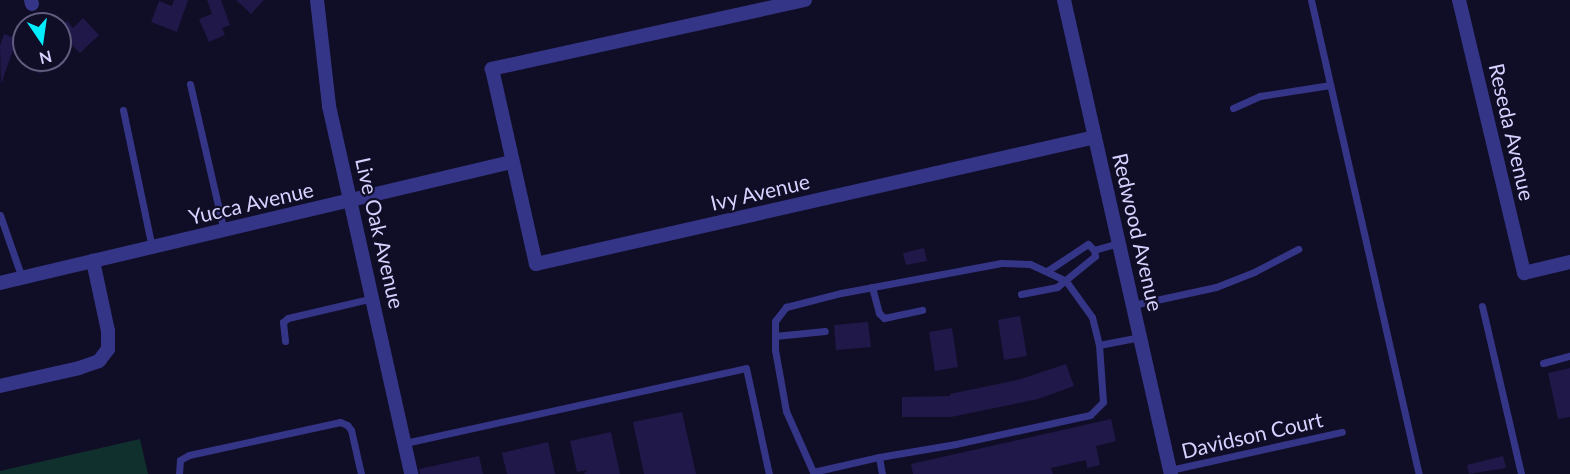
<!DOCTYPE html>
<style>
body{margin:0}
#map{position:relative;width:1570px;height:474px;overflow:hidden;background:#100d26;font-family:Lato,sans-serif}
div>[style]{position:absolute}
.green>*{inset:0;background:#10302e}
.building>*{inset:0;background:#201848}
.lane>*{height:7px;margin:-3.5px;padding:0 3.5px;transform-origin:3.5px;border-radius:3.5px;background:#353587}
.street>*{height:14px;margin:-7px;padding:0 7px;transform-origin:7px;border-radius:7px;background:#353587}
span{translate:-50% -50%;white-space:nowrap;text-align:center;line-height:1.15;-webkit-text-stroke:4.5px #100d26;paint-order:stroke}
.street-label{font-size:21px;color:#d5d2ff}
.north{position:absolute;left:12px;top:12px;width:60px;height:60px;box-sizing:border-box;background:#100d26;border:2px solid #5f5c7d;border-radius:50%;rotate:167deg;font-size:16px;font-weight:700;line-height:24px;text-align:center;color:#d5d2ff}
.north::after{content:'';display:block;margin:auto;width:21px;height:27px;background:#00edfd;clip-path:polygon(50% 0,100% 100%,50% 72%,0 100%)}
</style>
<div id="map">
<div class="green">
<div style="clip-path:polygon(140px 439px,148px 474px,0 474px,0 471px)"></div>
</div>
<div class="building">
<div style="clip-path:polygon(174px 0,188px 0,177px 32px,151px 22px,159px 1px,172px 6px)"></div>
<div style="clip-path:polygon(207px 0,221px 0,230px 25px,222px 28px,225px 35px,209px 42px,199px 19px,212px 14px)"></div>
<div style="clip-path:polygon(236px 0,264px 0,251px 14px)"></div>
<div style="clip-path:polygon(83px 18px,99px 35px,80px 53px,60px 33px,60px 27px,67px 21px,73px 28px)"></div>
<div style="clip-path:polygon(4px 34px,17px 39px,1px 84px,0 46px)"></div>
<div style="clip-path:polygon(32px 60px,66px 60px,39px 74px)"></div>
<div style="clip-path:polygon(924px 248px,927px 261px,906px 265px,903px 253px)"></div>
<div style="clip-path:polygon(1020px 316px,1027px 356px,1004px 360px,998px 320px)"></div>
<div style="clip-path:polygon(868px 322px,871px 347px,836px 350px,834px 325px)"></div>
<div style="clip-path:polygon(952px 328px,958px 367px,935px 371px,929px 332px)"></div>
<div style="clip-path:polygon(1066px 364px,1074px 386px,1038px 399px,951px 417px,902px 417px,902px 397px,950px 396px,950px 394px,1021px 379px)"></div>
<div style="clip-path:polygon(1570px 368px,1570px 417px,1558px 419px,1548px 373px)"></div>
<div style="clip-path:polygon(682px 412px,696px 474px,644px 474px,633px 422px)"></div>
<div style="clip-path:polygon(1111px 419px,1116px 441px,1096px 446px,1100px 465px,1087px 468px,1086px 460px,1051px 468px,1053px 474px,913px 474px,911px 464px)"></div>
<div style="clip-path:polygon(611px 432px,620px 474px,584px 474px,587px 470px,577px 472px,570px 441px)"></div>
<div style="clip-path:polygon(548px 442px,555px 474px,507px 474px,502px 453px)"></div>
<div style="clip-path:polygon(479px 456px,483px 474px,420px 474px,419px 469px)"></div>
<div style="clip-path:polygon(1503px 456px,1506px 468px,1469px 474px,1467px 465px)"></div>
</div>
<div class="lane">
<div style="left:1311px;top:0;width:486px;rotate:77.2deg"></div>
<div style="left:190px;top:84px;width:151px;rotate:77deg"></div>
<div style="left:1233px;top:108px;width:30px;rotate:-24deg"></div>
<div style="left:1260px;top:96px;width:71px;rotate:-8.9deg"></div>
<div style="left:123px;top:110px;width:141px;rotate:78.1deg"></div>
<div style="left:0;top:215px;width:67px;rotate:70.8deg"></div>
<div style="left:1094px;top:250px;width:26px;rotate:-16deg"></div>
<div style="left:1047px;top:271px;width:49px;rotate:-33.4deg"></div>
<div style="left:1088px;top:244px;width:8px;rotate:45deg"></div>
<div style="left:872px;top:287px;width:27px;rotate:75deg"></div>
<div style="left:879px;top:313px;width:7px;rotate:45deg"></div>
<div style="left:884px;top:318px;width:39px;rotate:-12deg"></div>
<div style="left:1021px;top:294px;width:37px;rotate:-11deg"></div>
<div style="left:1057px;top:287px;width:49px;rotate:-39.2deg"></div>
<div style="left:1095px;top:256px;width:6px;rotate:-99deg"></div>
<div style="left:1133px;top:305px;width:85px;rotate:-12.2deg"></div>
<div style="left:1216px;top:287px;width:41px;rotate:-21.5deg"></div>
<div style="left:1254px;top:272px;width:50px;rotate:-27.6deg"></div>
<div style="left:1482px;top:306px;width:172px;rotate:76.9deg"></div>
<div style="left:775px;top:336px;width:50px;rotate:-5.7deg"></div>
<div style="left:285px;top:341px;width:19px;rotate:-96deg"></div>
<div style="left:283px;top:322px;width:6px;rotate:-39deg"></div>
<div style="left:288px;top:318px;width:87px;rotate:-13.2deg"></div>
<div style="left:1099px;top:345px;width:42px;rotate:-11deg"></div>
<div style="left:1543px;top:363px;width:28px;rotate:-15deg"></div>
<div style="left:405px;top:443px;width:349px;rotate:-12.4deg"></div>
<div style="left:746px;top:368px;width:108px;rotate:77.8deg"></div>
<div style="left:1170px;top:470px;width:176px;rotate:-12.5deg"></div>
<div style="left:813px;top:472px;width:68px;rotate:-12.8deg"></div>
<div style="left:179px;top:474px;width:14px;rotate:-86deg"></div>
<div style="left:180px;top:460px;width:10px;rotate:-29deg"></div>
<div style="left:189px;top:455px;width:155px;rotate:-12.3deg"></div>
<div style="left:340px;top:422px;width:8px;rotate:23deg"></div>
<div style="left:347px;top:425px;width:6px;rotate:51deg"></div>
<div style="left:351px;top:430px;width:45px;rotate:77.2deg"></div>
<div style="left:814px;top:474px;width:69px;rotate:-114deg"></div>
<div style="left:786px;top:411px;width:62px;rotate:-100.2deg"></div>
<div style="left:775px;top:350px;width:29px;rotate:-90deg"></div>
<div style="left:775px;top:321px;width:18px;rotate:-52deg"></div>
<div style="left:786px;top:307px;width:57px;rotate:-14.3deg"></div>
<div style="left:841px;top:293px;width:163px;rotate:-10.6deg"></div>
<div style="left:1001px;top:263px;width:29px;rotate:2deg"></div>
<div style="left:1030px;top:264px;width:40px;rotate:25deg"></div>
<div style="left:1066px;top:281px;width:44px;rotate:54.2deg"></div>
<div style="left:1092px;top:317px;width:29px;rotate:76deg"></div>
<div style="left:1099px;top:345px;width:57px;rotate:86deg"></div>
<div style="left:1103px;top:402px;width:18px;rotate:135deg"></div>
<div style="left:1090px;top:415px;width:137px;rotate:167.8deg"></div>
<div style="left:956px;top:444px;width:78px;rotate:170.4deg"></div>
<div style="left:879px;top:457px;width:17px;rotate:80deg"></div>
</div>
<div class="street">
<div style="left:31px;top:0;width:4px;rotate:76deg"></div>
<div style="left:317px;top:0;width:107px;rotate:83.5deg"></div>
<div style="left:329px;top:106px;width:377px;rotate:77.4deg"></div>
<div style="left:805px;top:0;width:321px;rotate:167.6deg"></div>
<div style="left:492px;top:69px;width:200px;rotate:77.3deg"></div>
<div style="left:536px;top:264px;width:573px;rotate:-12.8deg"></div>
<div style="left:1064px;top:0;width:486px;rotate:77.3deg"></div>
<div style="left:1459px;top:0;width:281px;rotate:76.6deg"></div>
<div style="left:1524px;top:273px;width:47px;rotate:-13.4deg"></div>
<div style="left:0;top:283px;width:525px;rotate:-13.32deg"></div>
<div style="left:0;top:386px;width:81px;rotate:-12.8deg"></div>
<div style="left:79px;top:368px;width:21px;rotate:-19deg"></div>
<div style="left:99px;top:361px;width:15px;rotate:-53deg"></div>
<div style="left:108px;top:349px;width:18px;rotate:-90deg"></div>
<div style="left:108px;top:331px;width:72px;rotate:-102.1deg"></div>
</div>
<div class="street-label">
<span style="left:1512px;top:132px;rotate:77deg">Reseda Avenue</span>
<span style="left:760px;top:192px;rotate:-13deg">Ivy Avenue</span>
<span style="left:251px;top:203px;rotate:-13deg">Yucca Avenue</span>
<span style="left:1138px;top:232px;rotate:77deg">Redwood Avenue</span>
<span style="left:380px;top:233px;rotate:77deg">Live Oak Avenue</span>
<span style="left:1252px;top:435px;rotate:-13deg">Davidson Court</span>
</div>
<div class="north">N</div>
</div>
